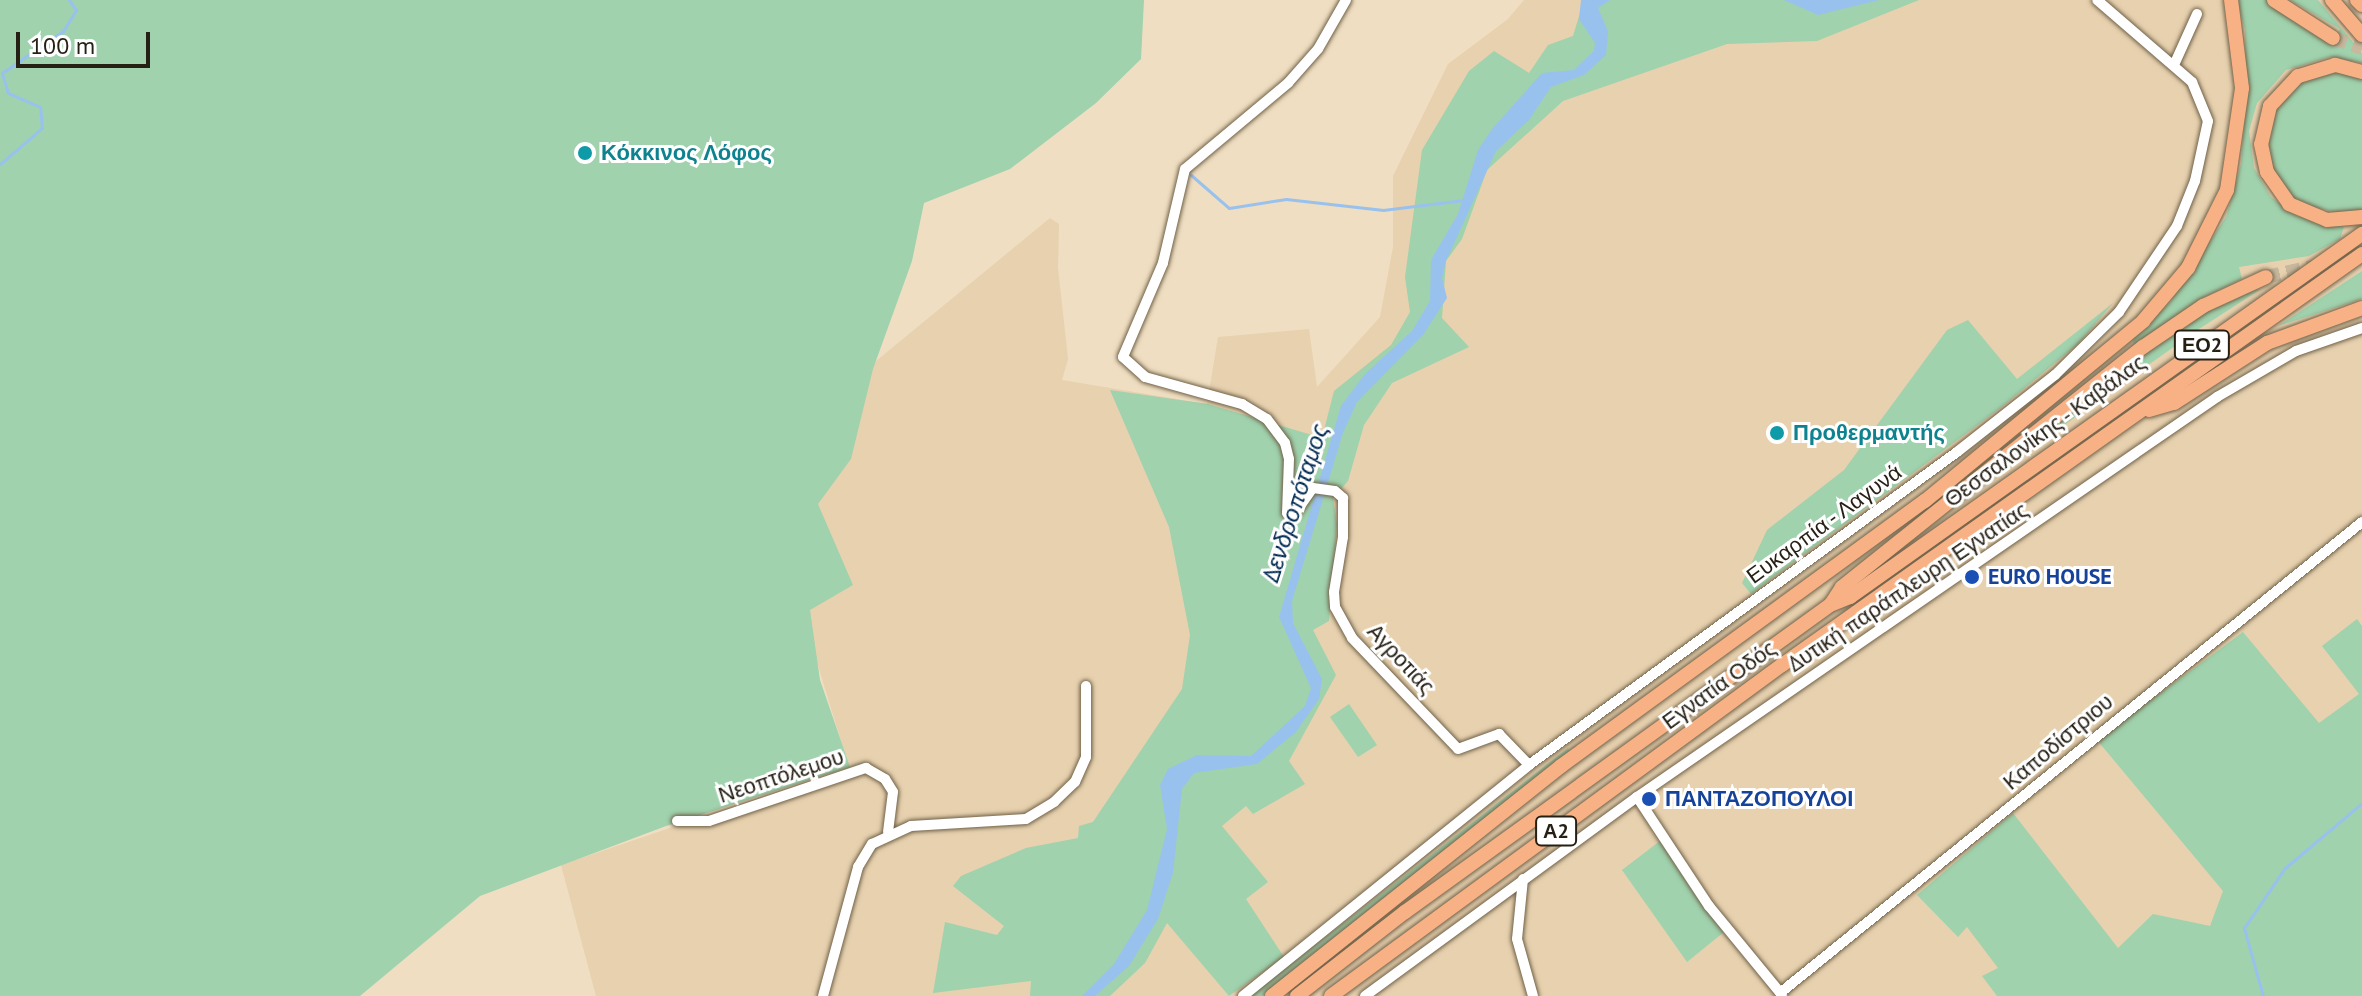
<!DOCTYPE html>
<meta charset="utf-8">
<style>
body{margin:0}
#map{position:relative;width:2362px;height:996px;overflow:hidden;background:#efdec1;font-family:"PT Sans",sans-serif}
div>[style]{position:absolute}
.built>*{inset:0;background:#e7d1af}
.green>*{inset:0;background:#9fd2ad}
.water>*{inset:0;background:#99c1ee}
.stream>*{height:3px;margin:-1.5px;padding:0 1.5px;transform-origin:1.5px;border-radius:1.5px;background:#99c1ee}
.highway-tunnel>*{height:14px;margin-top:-7px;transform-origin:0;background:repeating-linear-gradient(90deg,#c7b89e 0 14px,transparent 0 21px)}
.roads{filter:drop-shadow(0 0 2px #706148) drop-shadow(0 0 2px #706148)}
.minor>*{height:10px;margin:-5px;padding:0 5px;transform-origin:5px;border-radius:5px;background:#fff}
.highway>*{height:14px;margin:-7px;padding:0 7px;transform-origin:7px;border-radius:7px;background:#f8b185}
.dots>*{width:22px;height:22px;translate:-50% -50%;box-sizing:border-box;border:4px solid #fff;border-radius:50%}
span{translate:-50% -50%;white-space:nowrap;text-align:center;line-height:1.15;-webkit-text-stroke:6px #fff;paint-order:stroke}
.shield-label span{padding:2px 6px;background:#fff;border:2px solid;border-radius:6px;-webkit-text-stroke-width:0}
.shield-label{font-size:20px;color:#251f14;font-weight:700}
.culture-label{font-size:22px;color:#0d838f;font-weight:700}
.left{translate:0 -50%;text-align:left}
.street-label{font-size:22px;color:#251f14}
.transit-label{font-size:22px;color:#164399;font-weight:700}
.water-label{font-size:24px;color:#002952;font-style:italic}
.scale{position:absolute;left:16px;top:32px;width:134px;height:36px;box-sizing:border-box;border:4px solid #251f14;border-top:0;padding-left:10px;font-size:24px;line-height:28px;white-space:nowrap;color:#251f14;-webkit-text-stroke:6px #fff;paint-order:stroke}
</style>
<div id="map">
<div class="built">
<div style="clip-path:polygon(1524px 0,2362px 0,2362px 996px,596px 996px,561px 865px,849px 767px,797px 597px,825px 403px,1050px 218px,1059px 224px,1058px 268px,1068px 359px,1062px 380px,1207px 404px,1218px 337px,1309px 329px,1317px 387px,1380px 317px,1393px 247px,1393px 176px,1448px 64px,1508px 19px)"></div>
</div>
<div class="green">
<div style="clip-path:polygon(0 0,1144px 0,1141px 59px,1096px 103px,1010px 169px,924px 203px,912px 261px,873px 369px,851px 459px,818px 504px,853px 585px,810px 610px,820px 680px,850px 767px,666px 826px,480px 896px,360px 996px,0 996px)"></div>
<div style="clip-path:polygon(1584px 0,1919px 0,1817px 41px,1727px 44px,1563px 101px,1487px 170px,1462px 239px,1446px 261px,1442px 318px,1469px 347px,1392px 383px,1364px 425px,1348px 481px,1333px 498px,1337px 524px,1329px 621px,1313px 630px,1336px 675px,1289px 761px,1305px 784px,1253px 814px,1246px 806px,1222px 826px,1268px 882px,1246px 899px,1284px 957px,1229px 996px,1167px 923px,1145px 963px,1110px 996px,1030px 996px,1031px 981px,933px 993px,945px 922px,997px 935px,1004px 926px,953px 886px,961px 876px,1026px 848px,1078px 838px,1079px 826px,1093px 822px,1182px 689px,1190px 635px,1169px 527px,1110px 390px,1208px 404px,1322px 438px,1334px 391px,1391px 345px,1410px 312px,1405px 277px,1422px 150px,1469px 71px,1494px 51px,1529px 73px,1548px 45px,1573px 36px)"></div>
<div style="clip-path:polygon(2237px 0,2266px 0,2331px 42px,2340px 29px,2290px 0,2318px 0,2362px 53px,2362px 63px,2330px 57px,2286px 70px,2257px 103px,2249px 131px,2254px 168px,2271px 197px,2297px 216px,2344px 227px,2340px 239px,2309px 256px,2239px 267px,2242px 279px,2202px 298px,2135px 345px,2132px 340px,2171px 301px,2226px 217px,2241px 164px,2246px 99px,2245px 30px)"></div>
<div style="clip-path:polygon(2328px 71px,2362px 77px,2362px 209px,2342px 214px,2294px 202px,2268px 163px,2267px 122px,2293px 85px)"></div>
<div style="clip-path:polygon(2362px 271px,2362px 299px,2278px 326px)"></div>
<div style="clip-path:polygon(2261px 289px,2199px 329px,1999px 471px,2161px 339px,2241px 291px)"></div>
<div style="clip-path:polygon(2113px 303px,2079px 343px,2003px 406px,1751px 594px,1742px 583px,1767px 530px,1844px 470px,1947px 330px,1968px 320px,2017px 379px)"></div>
<div style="clip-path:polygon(2357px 619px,2362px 626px,2362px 996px,1997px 996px,1982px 976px,1998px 968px,1967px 927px,1958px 937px,1917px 895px,2013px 813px,2118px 948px,2153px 914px,2210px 926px,2223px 891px,2097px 740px,2243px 632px,2319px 723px,2359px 694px,2322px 646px)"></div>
<div style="clip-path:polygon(1349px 704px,1377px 745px,1358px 757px,1330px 717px)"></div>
<div style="clip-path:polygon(1568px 748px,1570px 753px,1262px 996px,1250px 996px)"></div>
<div style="clip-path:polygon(1660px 841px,1724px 932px,1687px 962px,1622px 870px)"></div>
</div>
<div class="water">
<div style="clip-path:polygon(1581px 0,1610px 0,1598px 8px,1608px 31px,1606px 55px,1584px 75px,1551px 87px,1529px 120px,1496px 151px,1446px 261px,1442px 278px,1447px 298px,1423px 335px,1357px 402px,1343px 433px,1292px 601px,1293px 623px,1322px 679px,1319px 699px,1296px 732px,1257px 764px,1194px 773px,1182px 789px,1173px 873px,1158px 919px,1129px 966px,1095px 996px,1082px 996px,1114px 964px,1147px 910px,1167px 829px,1160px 785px,1168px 769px,1197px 755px,1251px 756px,1305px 706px,1311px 688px,1279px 617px,1341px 406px,1365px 374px,1412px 331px,1430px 301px,1431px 260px,1458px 214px,1478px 150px,1492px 129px,1542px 73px,1574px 70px,1594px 51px,1595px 43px,1579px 19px)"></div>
<div style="clip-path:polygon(1784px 0,1879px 0,1818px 15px)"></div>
</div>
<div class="stream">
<div style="left:0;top:164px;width:55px;rotate:-40.6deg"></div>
<div style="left:42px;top:128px;width:21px;rotate:-95deg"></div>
<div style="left:40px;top:107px;width:35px;rotate:-156deg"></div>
<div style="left:8px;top:93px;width:21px;rotate:-107deg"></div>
<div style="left:2px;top:73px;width:74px;rotate:-34.5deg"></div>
<div style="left:63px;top:31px;width:25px;rotate:-58deg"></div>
<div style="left:76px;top:10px;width:12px;rotate:-125deg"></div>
<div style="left:1191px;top:175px;width:50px;rotate:41deg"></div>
<div style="left:1229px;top:208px;width:58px;rotate:-9deg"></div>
<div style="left:1286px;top:199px;width:98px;rotate:6.5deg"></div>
<div style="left:1383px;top:210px;width:81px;rotate:-7.1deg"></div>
<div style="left:2263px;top:996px;width:71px;rotate:-105.6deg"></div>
<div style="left:2244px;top:928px;width:73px;rotate:-55.7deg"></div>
<div style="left:2285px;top:868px;width:101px;rotate:-40.2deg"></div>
</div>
<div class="highway-tunnel">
<div style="left:2333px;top:38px;width:31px;rotate:19deg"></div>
<div style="left:2266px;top:277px;width:98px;rotate:-12.3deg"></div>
</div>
<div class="roads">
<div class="minor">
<div style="left:1346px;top:0;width:56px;rotate:119.7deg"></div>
<div style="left:1318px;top:49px;width:45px;rotate:131.4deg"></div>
<div style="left:1288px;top:83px;width:134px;rotate:140.1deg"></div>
<div style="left:1185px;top:169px;width:97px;rotate:103.2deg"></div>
<div style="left:1163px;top:263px;width:102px;rotate:113.1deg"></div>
<div style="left:1123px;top:357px;width:30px;rotate:42deg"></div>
<div style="left:1145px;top:377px;width:101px;rotate:15.6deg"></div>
<div style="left:1242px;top:404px;width:29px;rotate:31deg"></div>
<div style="left:1267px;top:419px;width:30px;rotate:53deg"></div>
<div style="left:1285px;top:443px;width:16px;rotate:76deg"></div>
<div style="left:1289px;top:459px;width:54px;rotate:92.1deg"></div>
<div style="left:1287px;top:513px;width:9px;rotate:-6deg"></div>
<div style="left:1296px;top:512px;width:29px;rotate:-55deg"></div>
<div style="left:1313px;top:488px;width:22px;rotate:8deg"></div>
<div style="left:1335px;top:491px;width:11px;rotate:41deg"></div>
<div style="left:1343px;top:498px;width:39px;rotate:90deg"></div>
<div style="left:1343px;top:537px;width:56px;rotate:99.3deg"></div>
<div style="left:1334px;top:592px;width:15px;rotate:86deg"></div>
<div style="left:1335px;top:607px;width:35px;rotate:61deg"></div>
<div style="left:1352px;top:638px;width:153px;rotate:46.3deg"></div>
<div style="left:1458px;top:749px;width:44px;rotate:-20.1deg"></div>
<div style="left:1499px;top:734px;width:43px;rotate:45.9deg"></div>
<div style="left:2174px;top:65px;width:56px;rotate:-65.7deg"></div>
<div style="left:1637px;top:797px;width:131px;rotate:56.6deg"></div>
<div style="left:1709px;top:906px;width:115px;rotate:50.6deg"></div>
<div style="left:677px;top:821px;width:32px"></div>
<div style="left:709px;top:821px;width:166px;rotate:-18.7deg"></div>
<div style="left:866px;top:768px;width:22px;rotate:30deg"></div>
<div style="left:885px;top:779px;width:15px;rotate:58deg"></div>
<div style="left:893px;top:792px;width:40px;rotate:97.1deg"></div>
<div style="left:1523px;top:879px;width:60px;rotate:95.7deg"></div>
<div style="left:1517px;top:939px;width:59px;rotate:74.3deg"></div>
<div style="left:1780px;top:993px;width:749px;rotate:-38.98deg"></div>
<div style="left:823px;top:996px;width:134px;rotate:-74.8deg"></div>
<div style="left:858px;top:867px;width:27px;rotate:-59deg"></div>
<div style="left:872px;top:844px;width:43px;rotate:-24.8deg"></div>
<div style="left:911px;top:826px;width:115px;rotate:-3.5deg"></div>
<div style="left:1026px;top:819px;width:33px;rotate:-31deg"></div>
<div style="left:1054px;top:802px;width:29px;rotate:-44deg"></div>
<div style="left:1075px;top:782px;width:27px;rotate:-66deg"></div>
<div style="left:1086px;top:757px;width:71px;rotate:-90deg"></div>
<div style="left:1243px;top:996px;width:368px;rotate:-38.9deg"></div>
<div style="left:1529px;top:765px;width:530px;rotate:-36.18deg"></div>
<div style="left:1957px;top:452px;width:125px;rotate:-38.2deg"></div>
<div style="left:2055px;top:375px;width:90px;rotate:-44.5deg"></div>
<div style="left:2119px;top:312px;width:104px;rotate:-56deg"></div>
<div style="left:2177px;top:226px;width:48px;rotate:-68.2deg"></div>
<div style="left:2195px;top:181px;width:61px;rotate:-77.8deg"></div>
<div style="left:2208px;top:121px;width:42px;rotate:-112.3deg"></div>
<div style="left:2192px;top:82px;width:125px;rotate:-139.2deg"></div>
<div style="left:1365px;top:996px;width:337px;rotate:-36.2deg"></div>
<div style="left:1637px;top:797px;width:705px;rotate:-34.59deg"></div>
<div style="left:2217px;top:397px;width:91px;rotate:-30.2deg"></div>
<div style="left:2296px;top:351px;width:70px;rotate:-19.2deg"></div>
</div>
<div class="highway">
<div style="left:2274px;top:0;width:70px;rotate:32.8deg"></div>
<div style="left:2332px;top:0;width:46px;rotate:49.4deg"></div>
<div style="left:2357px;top:0;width:7px;rotate:45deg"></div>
<div style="left:2362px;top:72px;width:28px;rotate:-165deg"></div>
<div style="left:2335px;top:65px;width:39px;rotate:163deg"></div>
<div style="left:2298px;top:76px;width:41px;rotate:133deg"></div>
<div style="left:2270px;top:106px;width:39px;rotate:103deg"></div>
<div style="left:2261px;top:144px;width:29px;rotate:78deg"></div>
<div style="left:2267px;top:172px;width:39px;rotate:55deg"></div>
<div style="left:2289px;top:204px;width:41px;rotate:22.8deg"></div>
<div style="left:2327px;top:220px;width:35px;rotate:-5deg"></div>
<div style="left:2149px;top:410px;width:26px;rotate:-16deg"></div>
<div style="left:2174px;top:403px;width:111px;rotate:-32.8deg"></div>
<div style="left:2267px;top:343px;width:101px;rotate:-20.2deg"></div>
<div style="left:1831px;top:604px;width:20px;rotate:-57deg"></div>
<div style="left:1842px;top:587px;width:385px;rotate:-38.6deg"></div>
<div style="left:2143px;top:347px;width:73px;rotate:-34.3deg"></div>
<div style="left:2203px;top:306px;width:69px;rotate:-24.7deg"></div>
<div style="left:1272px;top:996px;width:369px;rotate:-38.5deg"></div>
<div style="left:1561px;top:766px;width:450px;rotate:-36.1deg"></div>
<div style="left:1925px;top:501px;width:283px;rotate:-39.5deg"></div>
<div style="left:2143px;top:321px;width:70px;rotate:-49.7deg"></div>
<div style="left:2188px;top:268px;width:87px;rotate:-63.4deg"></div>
<div style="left:2227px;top:190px;width:103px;rotate:-81.6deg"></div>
<div style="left:2242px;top:88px;width:89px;rotate:-97.1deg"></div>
<div style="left:1297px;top:996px;width:137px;rotate:-37.9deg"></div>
<div style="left:1405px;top:912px;width:524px;rotate:-35.84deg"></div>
<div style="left:1830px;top:605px;width:22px;rotate:-22deg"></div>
<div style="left:1850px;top:597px;width:628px;rotate:-35.34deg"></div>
<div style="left:1331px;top:996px;width:559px;rotate:-36.28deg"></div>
<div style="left:1782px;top:665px;width:711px;rotate:-35.32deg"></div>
</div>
</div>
<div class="dots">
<div style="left:585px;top:153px;background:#0f9aa8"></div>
<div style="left:1777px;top:433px;background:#0f9aa8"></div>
<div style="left:1972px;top:577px;background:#1a4fb4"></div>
<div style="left:1649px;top:799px;background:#1a4fb4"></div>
</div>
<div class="shield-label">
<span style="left:2202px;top:345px">ΕΟ2</span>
<span style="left:1556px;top:831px">Α2</span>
</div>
<div class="culture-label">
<span class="left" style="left:601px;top:153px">Κόκκινος Λόφος</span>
<span class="left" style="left:1793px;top:433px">Προθερμαντής</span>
</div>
<div class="street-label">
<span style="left:2045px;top:431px;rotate:-36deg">Θεσσαλονίκης - Καβάλας</span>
<span style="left:1824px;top:524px;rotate:-36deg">Ευκαρπία - Λαγυνά</span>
<span style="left:1908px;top:587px;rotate:-34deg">Δυτική παράπλευρη Εγνατίας</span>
<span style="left:1401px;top:659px;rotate:47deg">Αγροτιάς</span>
<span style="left:1719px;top:685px;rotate:-36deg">Εγνατία Οδός</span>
<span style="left:2058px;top:742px;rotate:-40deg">Καποδίστριου</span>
<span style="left:781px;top:776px;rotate:-18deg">Νεοπτόλεμου</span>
</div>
<div class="transit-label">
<span class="left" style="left:1988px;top:577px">EURO HOUSE</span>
<span class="left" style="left:1665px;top:799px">ΠΑΝΤΑΖΟΠΟΥΛΟΙ</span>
</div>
<div class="water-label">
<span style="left:1295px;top:503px;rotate:-72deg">Δενδροπόταμος</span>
</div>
<div class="scale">100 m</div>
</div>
